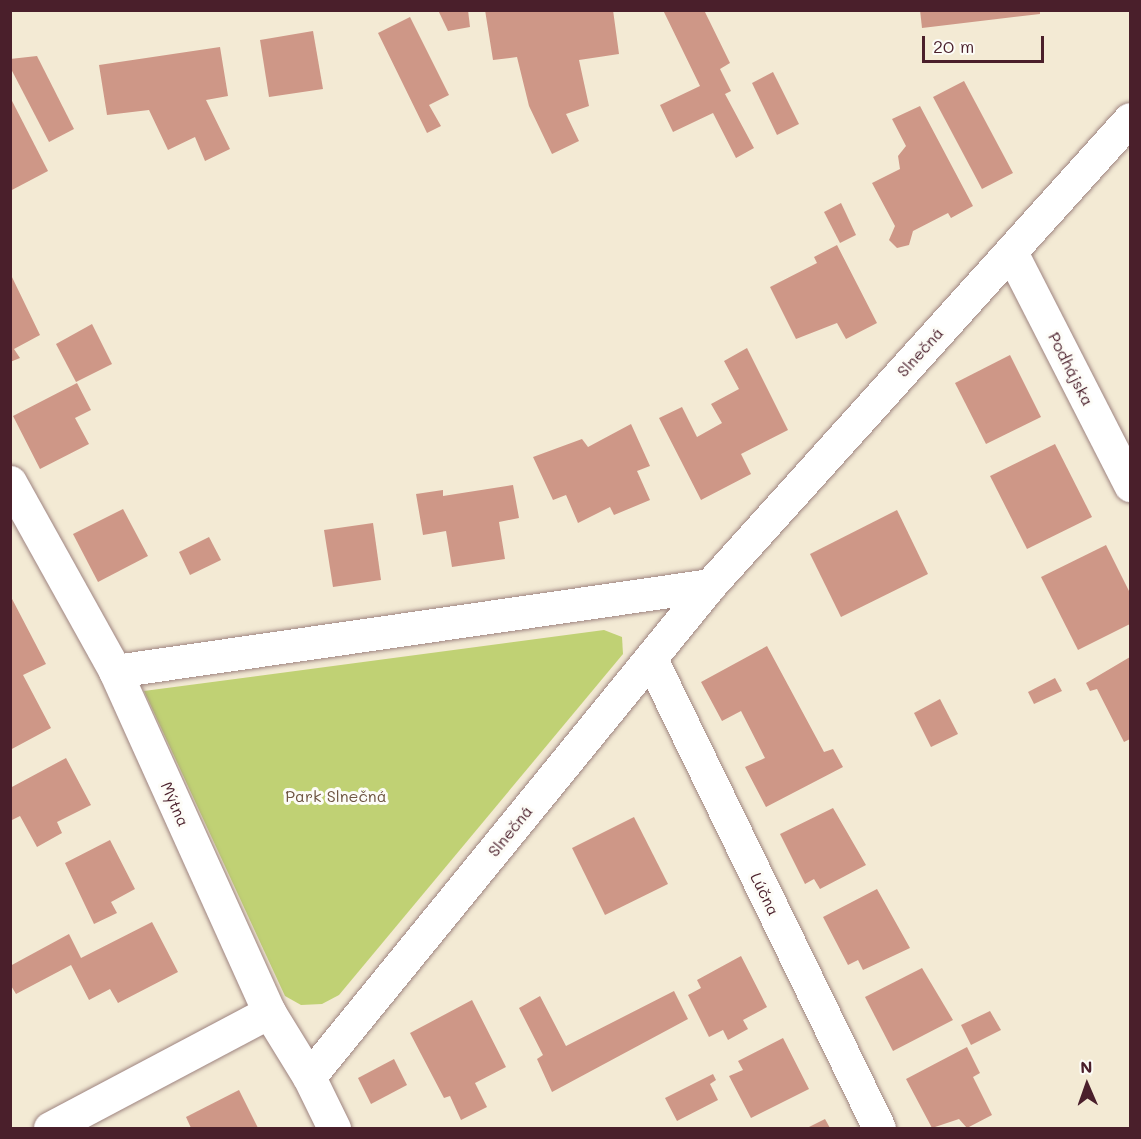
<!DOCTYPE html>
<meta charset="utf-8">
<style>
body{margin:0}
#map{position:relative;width:1141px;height:1139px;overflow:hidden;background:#f3ead4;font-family:Mali,sans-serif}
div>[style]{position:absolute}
.green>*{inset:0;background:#c0d174}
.building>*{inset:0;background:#ce9787}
.roads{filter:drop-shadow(0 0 2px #9e8480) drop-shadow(0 0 2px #9e8480)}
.street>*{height:33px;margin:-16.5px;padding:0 16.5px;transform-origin:16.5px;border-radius:16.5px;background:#fff}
span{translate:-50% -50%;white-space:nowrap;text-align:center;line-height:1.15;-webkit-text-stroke:6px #fdfcf7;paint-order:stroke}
.street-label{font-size:16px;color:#4a1f2b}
.park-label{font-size:16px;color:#6d5441}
.frame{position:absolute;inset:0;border:12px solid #4a1f2b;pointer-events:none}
.north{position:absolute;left:1057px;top:1055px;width:60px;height:60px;-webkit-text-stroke:4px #fdfcf7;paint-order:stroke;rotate:358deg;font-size:16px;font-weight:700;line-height:24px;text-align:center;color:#4a1f2b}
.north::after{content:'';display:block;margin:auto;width:21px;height:27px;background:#4a1f2b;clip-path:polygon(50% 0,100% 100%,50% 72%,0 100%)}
.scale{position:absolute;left:922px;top:36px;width:122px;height:27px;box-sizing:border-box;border:3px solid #4a1f2b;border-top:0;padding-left:8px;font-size:18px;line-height:21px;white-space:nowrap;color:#4a1f2b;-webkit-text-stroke:4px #fdfcf7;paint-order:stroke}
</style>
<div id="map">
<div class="green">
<div style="clip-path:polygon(604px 630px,622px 637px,623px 654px,339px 995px,322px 1004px,301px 1005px,285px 996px,144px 691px)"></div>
</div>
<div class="building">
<div style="clip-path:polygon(438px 10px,468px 10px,470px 27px,448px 31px)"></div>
<div style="clip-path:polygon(485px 10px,613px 10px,619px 54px,579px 60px,589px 106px,566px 114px,579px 141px,552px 154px,529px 106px,517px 57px,493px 60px)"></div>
<div style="clip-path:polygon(663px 10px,704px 10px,730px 63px,720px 69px,731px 91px,725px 94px,754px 148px,736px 158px,713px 113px,673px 132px,660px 105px,700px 86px)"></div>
<div style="clip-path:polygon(920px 10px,1040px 10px,1040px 14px,922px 28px)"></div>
<div style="clip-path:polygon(410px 17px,449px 95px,429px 105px,441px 126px,427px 133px,378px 33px)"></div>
<div style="clip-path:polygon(313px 31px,323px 89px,269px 97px,260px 40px)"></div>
<div style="clip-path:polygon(220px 47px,228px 96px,206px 100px,230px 149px,205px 161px,195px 137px,168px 150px,149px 110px,107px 115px,99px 65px)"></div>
<div style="clip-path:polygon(37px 56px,74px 129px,49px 142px,10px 67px,10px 59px)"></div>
<div style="clip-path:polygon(773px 72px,799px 124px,777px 135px,752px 83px)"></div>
<div style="clip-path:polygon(964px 81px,1013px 173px,982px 189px,933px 97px)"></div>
<div style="clip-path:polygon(10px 97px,48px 171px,10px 191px)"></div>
<div style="clip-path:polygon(920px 106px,973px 206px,951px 218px,948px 213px,913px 231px,909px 245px,897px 248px,889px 240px,895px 226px,872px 183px,900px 169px,898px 156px,906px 146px,892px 119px)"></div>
<div style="clip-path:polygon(841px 203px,856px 235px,840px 243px,824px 212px)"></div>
<div style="clip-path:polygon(837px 245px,877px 323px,846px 339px,837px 323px,796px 339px,770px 287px,817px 263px,814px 257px)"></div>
<div style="clip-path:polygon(10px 273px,40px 335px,14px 349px,20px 358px,10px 362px)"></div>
<div style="clip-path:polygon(92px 324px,112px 364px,76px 382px,56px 344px)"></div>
<div style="clip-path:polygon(747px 348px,788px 430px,741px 454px,751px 474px,701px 500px,659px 418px,682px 407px,697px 437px,722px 423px,711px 404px,739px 389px,724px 361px)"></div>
<div style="clip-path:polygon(1010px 355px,1041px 417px,986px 444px,955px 383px)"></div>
<div style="clip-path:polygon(77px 383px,91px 410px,75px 418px,89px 444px,40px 469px,13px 416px)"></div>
<div style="clip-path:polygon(631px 424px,650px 466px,637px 471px,650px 500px,614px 515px,610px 507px,578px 523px,566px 495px,553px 500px,533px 457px,582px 439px,588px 447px)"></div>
<div style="clip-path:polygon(1055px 444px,1092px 517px,1027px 549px,990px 476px)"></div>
<div style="clip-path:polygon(513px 485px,519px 518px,499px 522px,505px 559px,452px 567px,446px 531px,423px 535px,416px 494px,443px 490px,443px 496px)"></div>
<div style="clip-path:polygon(123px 509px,148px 556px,98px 582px,73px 534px)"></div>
<div style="clip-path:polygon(897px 510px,928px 574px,841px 617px,810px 554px)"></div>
<div style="clip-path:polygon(373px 523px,381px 580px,333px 587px,324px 530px)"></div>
<div style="clip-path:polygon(209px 537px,221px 560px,190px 575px,179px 552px)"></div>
<div style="clip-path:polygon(1106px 545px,1130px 593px,1130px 624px,1078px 650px,1041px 577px)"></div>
<div style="clip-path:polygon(10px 595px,46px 664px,23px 675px,51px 728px,10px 750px)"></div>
<div style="clip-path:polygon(767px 646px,824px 752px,833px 749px,843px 767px,766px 807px,745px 767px,765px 758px,741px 711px,722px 721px,701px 682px)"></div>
<div style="clip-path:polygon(1130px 657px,1130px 739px,1124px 742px,1097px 689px,1090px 691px,1086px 683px)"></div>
<div style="clip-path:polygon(1055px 678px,1062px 691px,1034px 704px,1028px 692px)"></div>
<div style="clip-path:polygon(940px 699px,958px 734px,931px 747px,914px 713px)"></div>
<div style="clip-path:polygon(66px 758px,91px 805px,57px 822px,62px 833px,37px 847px,20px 816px,10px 821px,10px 788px)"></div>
<div style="clip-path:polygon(833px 808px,866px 865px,820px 889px,814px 879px,805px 884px,780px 834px)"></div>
<div style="clip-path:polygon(634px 817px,668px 884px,605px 915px,572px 848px)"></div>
<div style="clip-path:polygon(110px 840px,135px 889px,111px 902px,117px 913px,94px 924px,65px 863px)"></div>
<div style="clip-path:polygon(877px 889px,910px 948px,863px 970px,858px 960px,848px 965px,823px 917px)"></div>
<div style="clip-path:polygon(152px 922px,178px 972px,118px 1003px,110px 989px,89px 1000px,71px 965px,16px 994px,10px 984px,10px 966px,69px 934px,81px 958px)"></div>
<div style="clip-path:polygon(741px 956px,767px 1007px,743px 1020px,748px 1029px,728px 1040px,723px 1030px,709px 1037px,688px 995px,701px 988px,697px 980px)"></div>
<div style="clip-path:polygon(922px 968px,953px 1020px,893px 1051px,865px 997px)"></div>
<div style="clip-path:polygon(674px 991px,688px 1019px,552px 1092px,537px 1059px,543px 1055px,519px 1008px,540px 996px,566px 1046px)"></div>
<div style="clip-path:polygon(472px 1000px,506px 1067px,475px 1083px,487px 1107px,461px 1120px,450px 1096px,444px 1098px,410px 1033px)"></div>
<div style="clip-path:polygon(990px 1011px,1001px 1030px,971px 1045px,961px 1025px)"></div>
<div style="clip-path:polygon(783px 1038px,809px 1089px,751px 1118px,729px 1076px,743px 1070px,738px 1061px)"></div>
<div style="clip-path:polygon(967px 1047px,980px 1073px,973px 1077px,992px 1115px,967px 1128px,959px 1119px,932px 1128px,906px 1079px)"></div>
<div style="clip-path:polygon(394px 1059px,407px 1085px,371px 1104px,358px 1078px)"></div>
<div style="clip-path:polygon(713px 1074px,716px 1080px,710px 1084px,718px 1100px,677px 1121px,665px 1098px)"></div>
<div style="clip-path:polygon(239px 1090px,258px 1128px,191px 1128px,186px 1117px)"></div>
<div style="clip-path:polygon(825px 1119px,830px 1128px,807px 1128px)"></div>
</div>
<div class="roads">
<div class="street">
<div style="left:1011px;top:252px;width:262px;rotate:62.9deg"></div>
<div style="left:10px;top:482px;width:216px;rotate:60.9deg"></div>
<div style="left:115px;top:671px;width:374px;rotate:65.7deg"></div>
<div style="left:269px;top:1012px;width:76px;rotate:58.4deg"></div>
<div style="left:309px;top:1077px;width:57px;rotate:63.9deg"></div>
<div style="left:651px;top:659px;width:521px;rotate:64.07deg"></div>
<div style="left:115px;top:671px;width:601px;rotate:-8.22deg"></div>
<div style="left:309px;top:1077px;width:635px;rotate:-50.82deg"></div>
<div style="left:710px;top:585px;width:627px;rotate:-47.97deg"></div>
<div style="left:50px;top:1128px;width:248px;rotate:-27.9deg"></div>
</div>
</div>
<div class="street-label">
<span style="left:920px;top:352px;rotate:-48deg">Slnečná</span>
<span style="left:1071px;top:369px;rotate:63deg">Podhájska</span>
<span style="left:175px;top:804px;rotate:66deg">Mýtna</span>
<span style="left:510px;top:831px;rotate:-51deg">Slnečná</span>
<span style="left:765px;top:894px;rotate:64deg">Lúčna</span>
</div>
<div class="park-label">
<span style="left:336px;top:796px">Park Slnečná</span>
</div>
<div class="frame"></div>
<div class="north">N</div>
<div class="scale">20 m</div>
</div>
